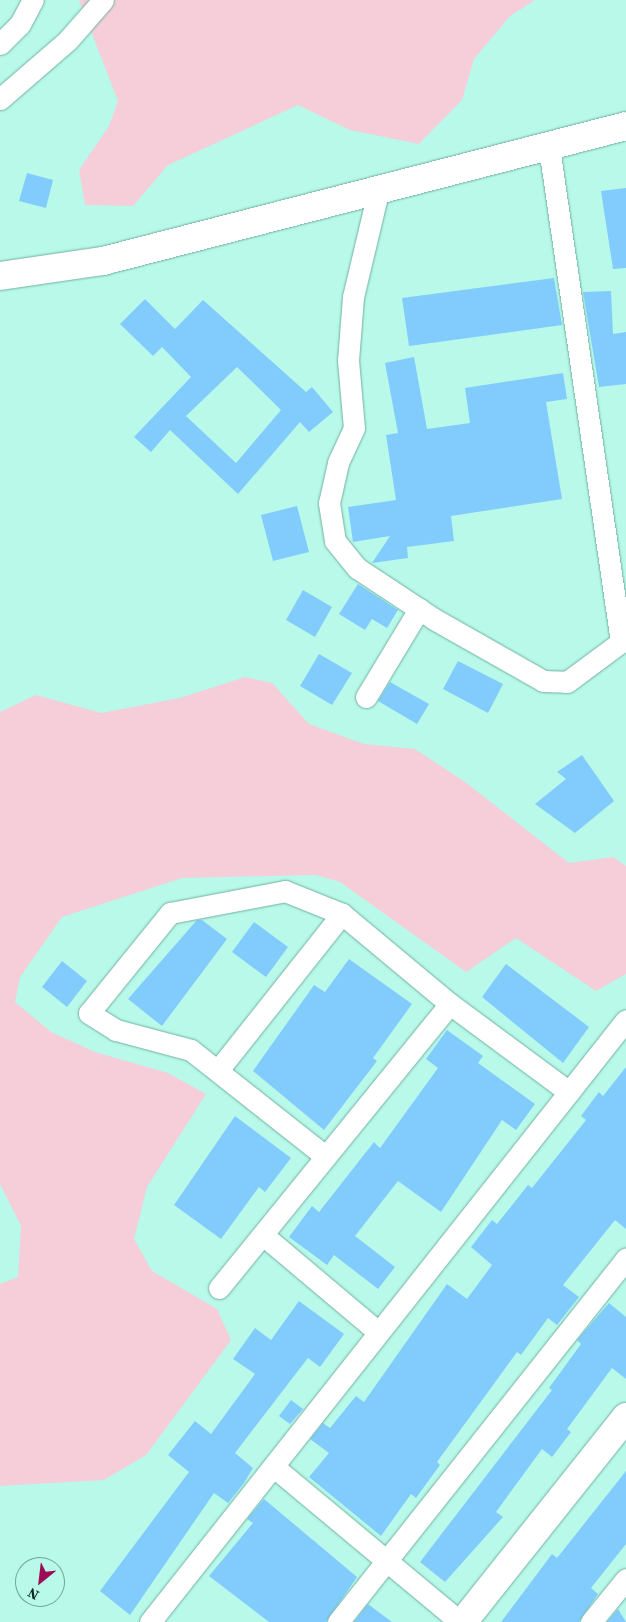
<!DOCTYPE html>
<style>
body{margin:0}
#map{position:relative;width:626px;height:1622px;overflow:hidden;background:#b8f9e9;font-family:"Source Serif 4",serif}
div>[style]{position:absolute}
.green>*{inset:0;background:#f5ceda}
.building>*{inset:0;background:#82ccfd}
.roads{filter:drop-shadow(0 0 1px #72b0a2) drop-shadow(0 0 1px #72b0a2)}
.minor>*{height:21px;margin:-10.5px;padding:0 10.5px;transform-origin:10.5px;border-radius:10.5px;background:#fff}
.tertiary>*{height:28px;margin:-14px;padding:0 14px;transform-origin:14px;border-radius:14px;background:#fff}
span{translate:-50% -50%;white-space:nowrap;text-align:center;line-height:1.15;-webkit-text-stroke:4px #b8f9e9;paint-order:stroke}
.north{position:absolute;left:15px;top:1557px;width:50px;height:50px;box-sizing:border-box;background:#b8f9e9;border:1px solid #74a599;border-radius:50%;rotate:209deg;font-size:14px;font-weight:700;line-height:20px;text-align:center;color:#0d2722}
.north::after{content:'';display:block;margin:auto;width:18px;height:22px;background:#9e0c57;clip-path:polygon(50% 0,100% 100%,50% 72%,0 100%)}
</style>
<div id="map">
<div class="green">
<div style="clip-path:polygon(79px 0,535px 0,510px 16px,474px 59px,462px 100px,419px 144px,350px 130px,298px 105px,168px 165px,133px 206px,85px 205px,79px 170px,109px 126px,118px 101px)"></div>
<div style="clip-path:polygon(245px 677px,272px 683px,309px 724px,364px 744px,415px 749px,465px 782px,569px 863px,613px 857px,626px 866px,626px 974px,596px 991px,516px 938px,466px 972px,340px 882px,316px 875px,182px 878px,62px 917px,20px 977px,15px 1002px,51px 1032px,95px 1052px,168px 1073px,206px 1094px,147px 1187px,134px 1239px,152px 1271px,217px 1309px,231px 1340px,146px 1455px,104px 1480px,0 1486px,0 1284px,18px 1277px,21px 1226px,0 1184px,0 712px,36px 695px,101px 713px,180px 698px)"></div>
</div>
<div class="building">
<div style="clip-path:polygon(27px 173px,53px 180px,46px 208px,19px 201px)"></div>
<div style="clip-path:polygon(626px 188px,626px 268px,613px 269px,601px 191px)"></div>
<div style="clip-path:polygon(554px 278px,562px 325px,409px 346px,402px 298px)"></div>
<div style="clip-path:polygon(611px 291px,613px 334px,626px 332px,626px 384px,599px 387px,583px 292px)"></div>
<div style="clip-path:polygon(evenodd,145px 299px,175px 329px,203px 300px,306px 392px,312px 387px,333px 412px,309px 432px,300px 422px,238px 494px,170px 430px,151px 452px,134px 437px,191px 377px,162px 347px,153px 356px,120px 324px,145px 299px,237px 367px,281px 410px,236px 463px,186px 416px,237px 367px)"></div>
<div style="clip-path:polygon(414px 357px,427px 429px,470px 423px,465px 388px,563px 373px,567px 399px,546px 402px,562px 499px,451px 516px,454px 541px,407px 547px,408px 558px,372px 563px,390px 536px,353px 542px,348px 507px,396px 500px,386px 435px,398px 433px,385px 363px)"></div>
<div style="clip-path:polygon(297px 506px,309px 552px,273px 561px,261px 515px)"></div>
<div style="clip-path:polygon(358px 584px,398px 610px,387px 628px,372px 619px,365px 630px,339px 614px)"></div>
<div style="clip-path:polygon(303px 590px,332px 607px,315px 637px,286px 620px)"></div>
<div style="clip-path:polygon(319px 654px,352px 673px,332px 705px,300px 686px)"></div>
<div style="clip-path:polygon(458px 661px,503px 684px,488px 713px,443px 689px)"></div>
<div style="clip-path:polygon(390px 682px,429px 704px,417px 724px,378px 701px)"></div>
<div style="clip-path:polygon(582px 755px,614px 801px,575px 833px,535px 804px,566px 779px,557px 772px)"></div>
<div style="clip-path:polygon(197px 920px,202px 920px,227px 939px,162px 1026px,128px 999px)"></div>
<div style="clip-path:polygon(254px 922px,288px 947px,266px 977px,232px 952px)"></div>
<div style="clip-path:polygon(349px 959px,412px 1004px,373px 1058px,377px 1061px,324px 1130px,253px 1071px,314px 985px,325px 992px)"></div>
<div style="clip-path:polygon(62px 961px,87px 981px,67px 1007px,42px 987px)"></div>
<div style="clip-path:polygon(506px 964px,589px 1027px,563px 1063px,482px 997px)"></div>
<div style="clip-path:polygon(447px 1030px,483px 1056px,478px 1063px,535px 1104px,516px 1130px,502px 1120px,441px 1212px,398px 1181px,355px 1236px,395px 1267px,378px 1289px,334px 1255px,327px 1265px,289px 1237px,312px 1206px,319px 1212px,374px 1142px,380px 1148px,438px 1068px,426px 1059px)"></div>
<div style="clip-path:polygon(626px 1067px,626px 1229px,615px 1220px,563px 1285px,579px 1297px,557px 1325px,548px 1318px,521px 1355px,517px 1352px,437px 1462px,440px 1465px,416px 1498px,411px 1494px,381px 1536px,309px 1477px,329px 1453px,310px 1439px,323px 1423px,330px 1428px,356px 1396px,364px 1402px,447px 1284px,467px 1299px,492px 1265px,471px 1247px,492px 1220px,497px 1224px,528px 1185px,532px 1188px,586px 1120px,581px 1116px,599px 1092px,603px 1096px)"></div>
<div style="clip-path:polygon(235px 1116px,291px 1158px,265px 1192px,259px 1187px,221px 1239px,174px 1205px)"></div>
<div style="clip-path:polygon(299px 1301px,344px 1334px,320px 1367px,308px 1358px,281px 1393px,235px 1453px,253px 1468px,244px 1483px,228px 1503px,214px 1493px,130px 1615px,100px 1591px,189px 1472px,168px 1455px,195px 1421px,211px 1434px,255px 1374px,233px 1359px,255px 1328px,271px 1340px)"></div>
<div style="clip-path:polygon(609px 1303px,626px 1317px,626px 1379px,612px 1368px,567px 1429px,571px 1432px,552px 1457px,542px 1449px,496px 1512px,503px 1517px,445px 1582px,420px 1562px,552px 1390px,549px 1388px,581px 1344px,577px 1340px)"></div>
<div style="clip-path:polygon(291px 1400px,303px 1409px,290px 1424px,279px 1416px)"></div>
<div style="clip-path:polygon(626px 1471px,626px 1544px,591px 1588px,598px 1594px,579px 1622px,501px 1622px,552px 1554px,557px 1558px)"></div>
<div style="clip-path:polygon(264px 1499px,357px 1577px,326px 1622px,269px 1622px,209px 1576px,253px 1523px,247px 1519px)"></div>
<div style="clip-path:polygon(368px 1604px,392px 1622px,354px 1622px)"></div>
<div style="clip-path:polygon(618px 1609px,626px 1622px,607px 1622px)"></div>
</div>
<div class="roads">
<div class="minor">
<div style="left:0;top:44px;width:28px;rotate:-45deg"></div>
<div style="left:20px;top:24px;width:27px;rotate:-62deg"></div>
<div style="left:0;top:99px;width:90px;rotate:-40.9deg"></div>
<div style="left:68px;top:40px;width:53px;rotate:-48.8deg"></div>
<div style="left:378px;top:192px;width:108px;rotate:103.4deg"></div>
<div style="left:353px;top:297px;width:63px;rotate:94.5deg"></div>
<div style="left:348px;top:360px;width:68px;rotate:85deg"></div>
<div style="left:354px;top:428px;width:38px;rotate:115deg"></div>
<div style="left:338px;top:463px;width:41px;rotate:102.7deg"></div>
<div style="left:329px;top:503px;width:38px;rotate:81deg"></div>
<div style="left:335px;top:541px;width:35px;rotate:51deg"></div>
<div style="left:357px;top:568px;width:92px;rotate:33.5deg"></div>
<div style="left:434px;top:619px;width:125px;rotate:29.6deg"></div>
<div style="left:543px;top:681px;width:24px;rotate:2deg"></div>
<div style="left:567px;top:682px;width:67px;rotate:-36.5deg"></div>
<div style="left:621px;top:642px;width:500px;rotate:-98.28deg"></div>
<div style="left:366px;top:697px;width:103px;rotate:-58.9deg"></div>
<div style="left:219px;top:1069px;width:198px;rotate:-51.6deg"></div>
<div style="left:325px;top:1156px;width:171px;rotate:-141.7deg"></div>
<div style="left:191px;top:1050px;width:78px;rotate:-165.1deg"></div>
<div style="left:116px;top:1030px;width:32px;rotate:-148deg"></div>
<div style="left:89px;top:1013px;width:129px;rotate:-51deg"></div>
<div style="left:170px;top:913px;width:117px;rotate:-10.8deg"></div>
<div style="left:285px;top:891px;width:61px;rotate:22deg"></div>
<div style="left:342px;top:914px;width:141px;rotate:39.8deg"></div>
<div style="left:450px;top:1004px;width:148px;rotate:36.5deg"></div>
<div style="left:263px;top:1235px;width:149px;rotate:40.1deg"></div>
<div style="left:219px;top:1288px;width:366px;rotate:-50.9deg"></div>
<div style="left:274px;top:1467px;width:242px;rotate:39.8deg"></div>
<div style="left:150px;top:1622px;width:767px;rotate:-51.67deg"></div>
<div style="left:338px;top:1622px;width:464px;rotate:-51.6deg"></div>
<div style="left:591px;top:1622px;width:55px;rotate:-50.9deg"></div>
</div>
<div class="tertiary">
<div style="left:0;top:276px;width:104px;rotate:-8.3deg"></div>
<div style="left:103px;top:261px;width:540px;rotate:-14.47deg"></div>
<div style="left:463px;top:1622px;width:262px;rotate:-51.5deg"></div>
</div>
</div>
<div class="north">N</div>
</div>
